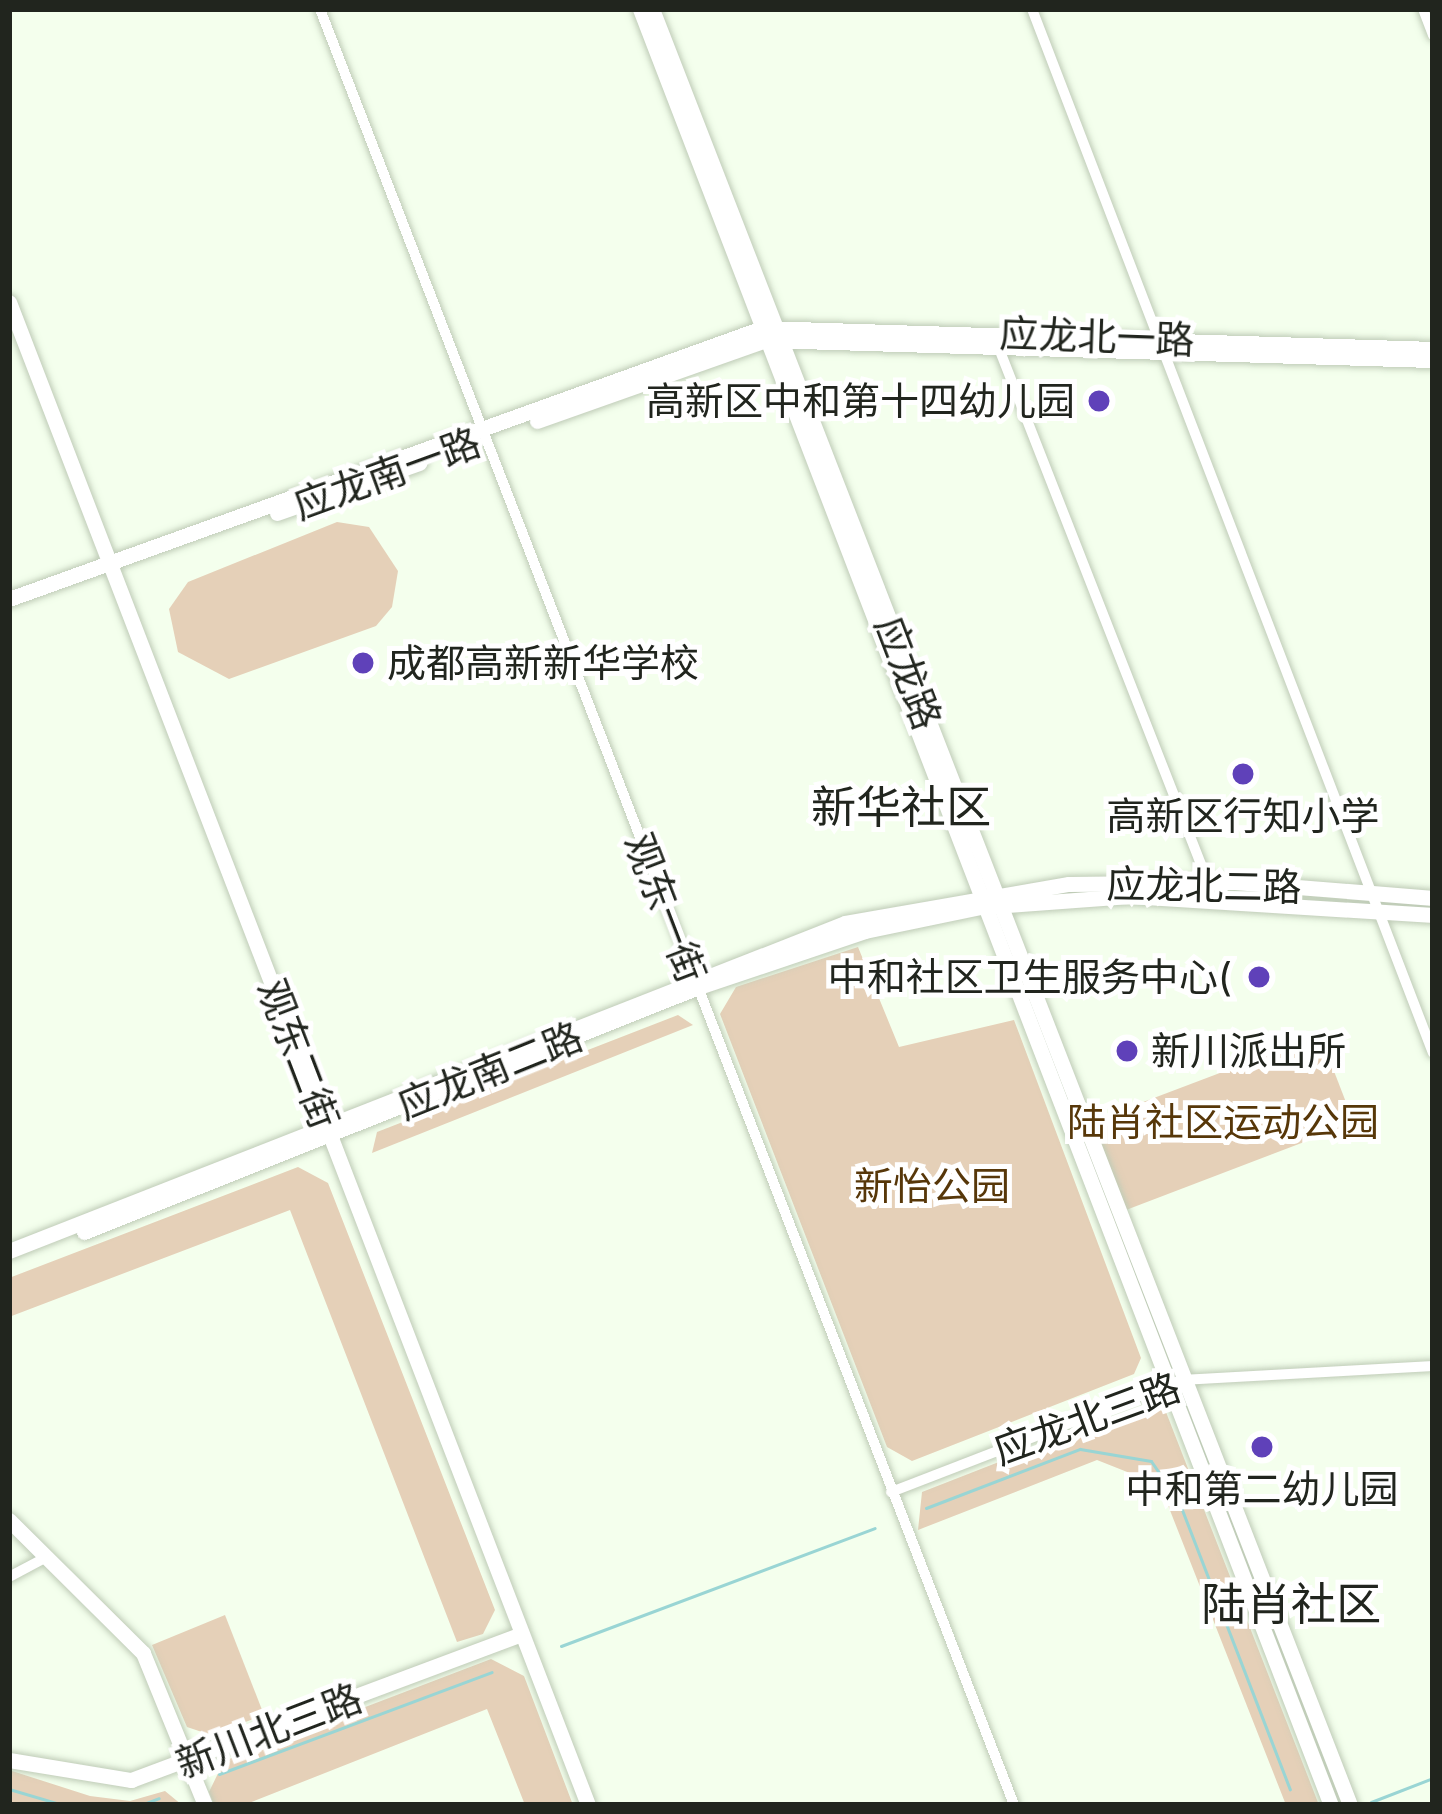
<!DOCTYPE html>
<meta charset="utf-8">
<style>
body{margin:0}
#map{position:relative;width:1442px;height:1814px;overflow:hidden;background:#f4ffed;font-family:Inter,"Noto Sans SC",sans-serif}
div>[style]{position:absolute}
.green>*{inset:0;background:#e5d0b8}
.stream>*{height:3px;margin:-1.5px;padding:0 1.5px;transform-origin:1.5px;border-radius:1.5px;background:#99d5d4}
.roads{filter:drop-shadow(0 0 3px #bfccb7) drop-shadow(0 0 3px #bfccb7)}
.street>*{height:10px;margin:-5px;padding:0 5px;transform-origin:5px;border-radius:5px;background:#fff}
.secondary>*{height:15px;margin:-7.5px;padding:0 7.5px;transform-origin:7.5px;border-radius:7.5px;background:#fff}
.dots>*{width:33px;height:33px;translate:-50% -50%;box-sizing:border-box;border:6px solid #fff;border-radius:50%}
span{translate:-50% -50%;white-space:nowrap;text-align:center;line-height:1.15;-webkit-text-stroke:10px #fff;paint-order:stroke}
.street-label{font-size:39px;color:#21251e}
.poi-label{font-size:39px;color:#21251e}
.right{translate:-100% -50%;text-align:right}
.left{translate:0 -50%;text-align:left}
.park-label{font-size:39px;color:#573709}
.quarter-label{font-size:45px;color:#21251e}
.frame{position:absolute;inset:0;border:12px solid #21251e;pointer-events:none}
</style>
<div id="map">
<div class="green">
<div style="clip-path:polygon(337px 522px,369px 527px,398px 571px,392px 607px,376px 626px,229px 679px,178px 652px,169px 609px,188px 582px)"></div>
<div style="clip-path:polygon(858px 947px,899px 1047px,1014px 1020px,1141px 1358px,1134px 1374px,912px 1461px,887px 1447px,720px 1014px,736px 987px)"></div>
<div style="clip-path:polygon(678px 1015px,693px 1025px,372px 1153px,377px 1132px)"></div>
<div style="clip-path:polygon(1320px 1035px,1354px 1123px,1126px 1210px,1093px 1121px)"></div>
<div style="clip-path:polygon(298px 1167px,328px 1183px,495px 1610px,483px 1634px,457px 1642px,290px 1210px,9px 1317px,9px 1278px)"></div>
<div style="clip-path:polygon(1145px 1405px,1166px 1412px,1319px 1805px,1286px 1805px,1160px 1485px,1097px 1460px,918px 1530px,922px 1492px)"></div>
<div style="clip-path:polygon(225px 1615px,264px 1715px,211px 1735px,187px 1727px,152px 1645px)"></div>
<div style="clip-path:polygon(491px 1659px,524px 1676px,573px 1805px,525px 1805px,487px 1709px,244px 1805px,214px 1805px,209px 1792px,224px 1761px)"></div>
<div style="clip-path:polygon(9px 1770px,90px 1796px,130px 1801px,165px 1791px,182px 1805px,9px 1805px)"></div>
</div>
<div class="stream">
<div style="left:926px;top:1508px;width:165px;rotate:-21deg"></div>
<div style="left:1080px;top:1449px;width:72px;rotate:9.6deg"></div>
<div style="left:1151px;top:1461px;width:50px;rotate:55.7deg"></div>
<div style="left:1179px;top:1502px;width:308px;rotate:68.9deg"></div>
<div style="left:561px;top:1646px;width:335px;rotate:-20.6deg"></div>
<div style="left:219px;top:1774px;width:291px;rotate:-20.5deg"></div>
<div style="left:9px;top:1789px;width:56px;rotate:16.5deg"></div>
<div style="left:1371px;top:1802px;width:66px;rotate:-21.2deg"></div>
<div style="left:141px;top:1805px;width:19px;rotate:-21deg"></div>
</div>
<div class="roads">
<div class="street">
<div style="left:320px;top:9px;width:1925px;rotate:68.87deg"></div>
<div style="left:1032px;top:9px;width:1118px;rotate:68.99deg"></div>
<div style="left:1423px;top:9px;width:28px;rotate:69deg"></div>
<div style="left:998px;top:346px;width:576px;rotate:68.61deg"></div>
<div style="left:891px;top:1492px;width:312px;rotate:-21.1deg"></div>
<div style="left:1182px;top:1380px;width:251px;rotate:-3.2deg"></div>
<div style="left:9px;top:1577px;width:36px;rotate:-28deg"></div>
</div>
<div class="secondary">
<div style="left:640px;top:9px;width:1924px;rotate:68.96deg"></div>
<div style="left:652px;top:9px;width:1927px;rotate:68.76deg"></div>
<div style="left:9px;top:302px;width:1611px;rotate:68.93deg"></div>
<div style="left:537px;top:421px;width:243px;rotate:-19.5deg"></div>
<div style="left:766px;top:340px;width:667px;rotate:1.72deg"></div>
<div style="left:277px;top:513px;width:151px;rotate:-19.4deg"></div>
<div style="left:9px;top:599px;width:800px;rotate:-19.79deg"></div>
<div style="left:762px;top:328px;width:671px;rotate:1.79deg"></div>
<div style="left:84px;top:1232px;width:659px;rotate:-21.74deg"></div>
<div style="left:696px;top:988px;width:178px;rotate:-18.6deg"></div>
<div style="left:865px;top:931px;width:117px;rotate:-11.8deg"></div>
<div style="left:980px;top:907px;width:150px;rotate:-4.2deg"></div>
<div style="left:1130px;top:896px;width:304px;rotate:3.6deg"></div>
<div style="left:9px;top:1251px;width:898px;rotate:-21.42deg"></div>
<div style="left:845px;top:923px;width:227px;rotate:-9.9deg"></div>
<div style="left:1069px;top:884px;width:166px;rotate:-0.7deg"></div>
<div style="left:1235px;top:882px;width:199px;rotate:4.6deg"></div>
<div style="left:9px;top:1520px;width:189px;rotate:44.8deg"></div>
<div style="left:143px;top:1653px;width:164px;rotate:67.8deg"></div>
<div style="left:9px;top:1760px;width:124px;rotate:9.3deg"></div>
<div style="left:131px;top:1780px;width:417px;rotate:-20.5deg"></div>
</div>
</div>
<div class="dots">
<div style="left:1099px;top:401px;background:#5f41b9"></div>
<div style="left:363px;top:663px;background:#5f41b9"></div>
<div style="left:1243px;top:774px;background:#5f41b9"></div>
<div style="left:1259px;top:977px;background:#5f41b9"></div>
<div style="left:1127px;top:1051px;background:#5f41b9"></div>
<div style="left:1262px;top:1447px;background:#5f41b9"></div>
</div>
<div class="street-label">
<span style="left:1097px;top:337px;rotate:2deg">应龙北一路</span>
<span style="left:387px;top:474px;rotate:-20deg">应龙南一路</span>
<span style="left:908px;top:673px;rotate:69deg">应龙路</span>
<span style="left:1204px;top:886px;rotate:1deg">应龙北二路</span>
<span style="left:665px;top:908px;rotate:69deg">观东一街</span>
<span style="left:298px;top:1054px;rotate:69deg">观东二街</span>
<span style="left:490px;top:1071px;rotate:-22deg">应龙南二路</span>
<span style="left:1087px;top:1419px;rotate:-20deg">应龙北三路</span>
<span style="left:269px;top:1731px;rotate:-21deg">新川北三路</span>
</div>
<div class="poi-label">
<span class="right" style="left:1075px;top:401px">高新区中和第十四幼儿园</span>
<span class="left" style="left:387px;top:663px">成都高新新华学校</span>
<span style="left:1243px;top:816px">高新区行知小学</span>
<span class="right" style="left:1232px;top:977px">中和社区卫生服务中心(</span>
<span class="left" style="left:1151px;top:1051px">新川派出所</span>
<span style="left:1262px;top:1489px">中和第二幼儿园</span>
</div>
<div class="park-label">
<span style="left:1223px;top:1122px">陆肖社区运动公园</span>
<span style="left:932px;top:1186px">新怡公园</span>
</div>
<div class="quarter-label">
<span style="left:901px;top:807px">新华社区</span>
<span style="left:1291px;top:1604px">陆肖社区</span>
</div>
<div class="frame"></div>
</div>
